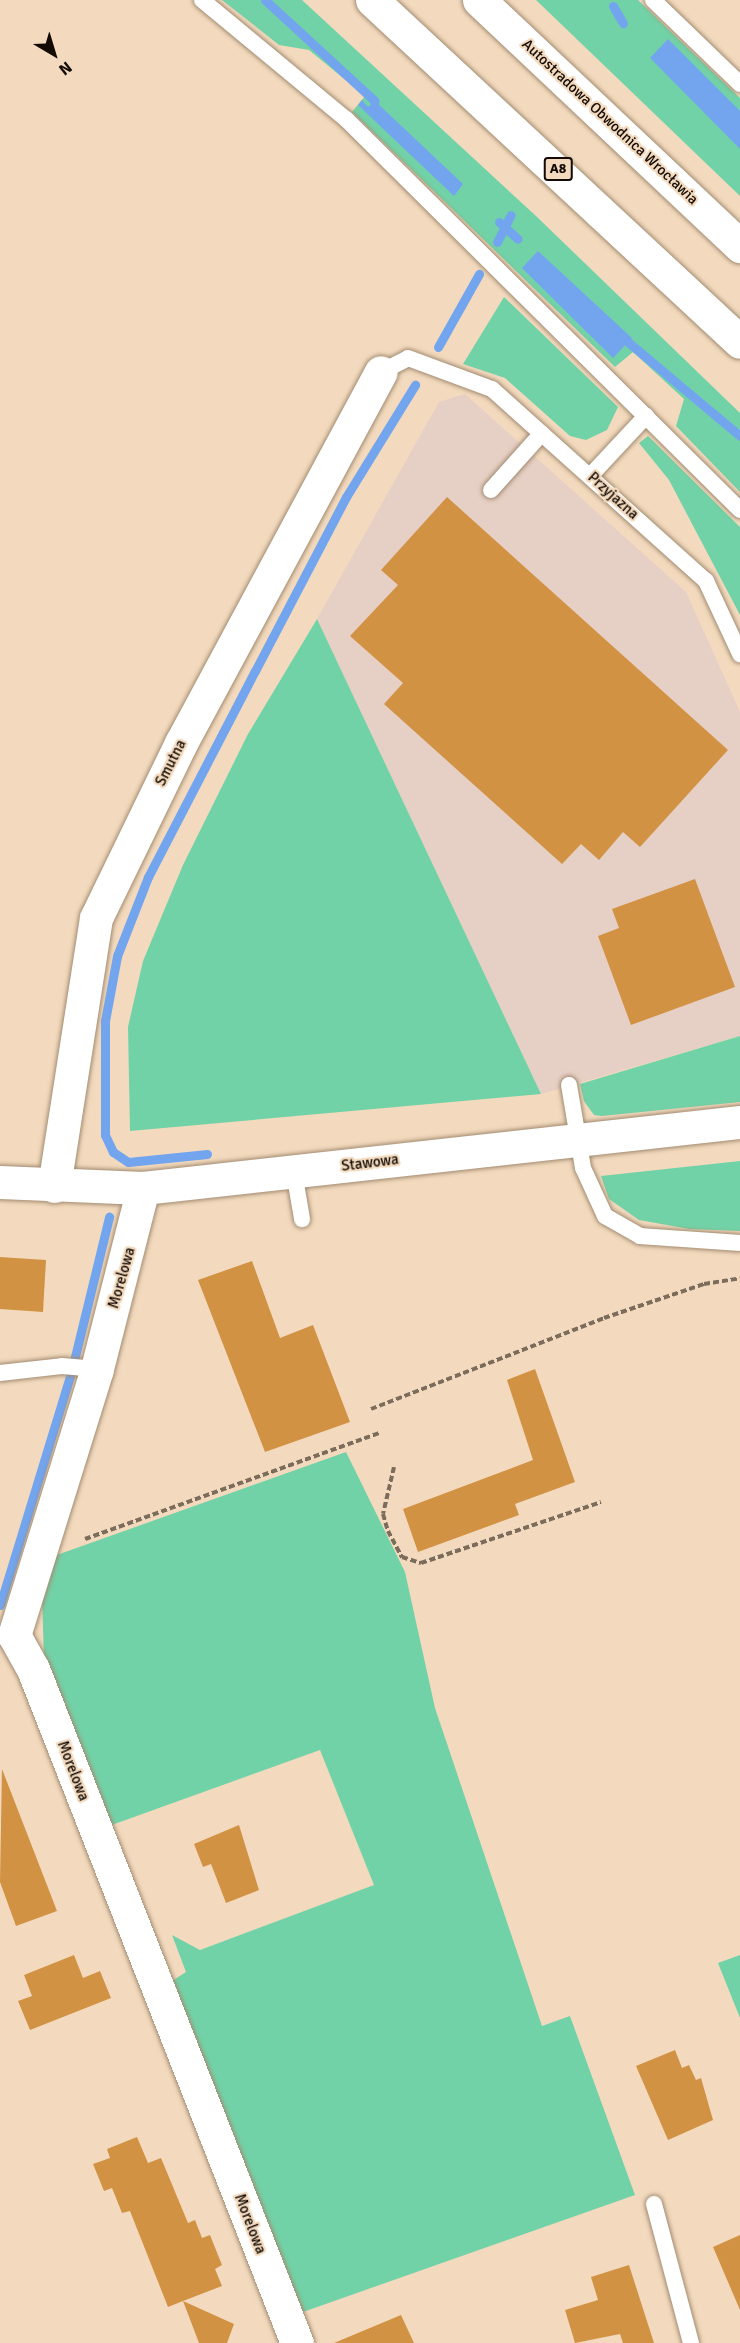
<!DOCTYPE html>
<meta charset="utf-8">
<style>
body{margin:0}
#map{position:relative;width:740px;height:2343px;overflow:hidden;background:#f3dabe;font-family:Signika,sans-serif}
div>[style]{position:absolute}
.industrial>*{inset:0;background:#e6cfc4}
.green>*{inset:0;background:#72d2a7}
.water>*{inset:0;background:#73a5ef}
.stream>*{height:9px;margin:-4.5px;padding:0 4.5px;transform-origin:4.5px;border-radius:4.5px;background:#73a5ef}
.building>*{inset:0;background:#d29244}
.path>*{height:4px;margin-top:-2px;transform-origin:0;background:repeating-linear-gradient(90deg,#7c6c5b 0 6px,transparent 0 9px)}
.roads{filter:drop-shadow(0 0 2px #a28b71) drop-shadow(0 0 2px #a28b71)}
.service>*{height:16px;margin:-8px;padding:0 8px;transform-origin:8px;border-radius:8px;background:#fff}
.minor>*{height:33px;margin:-16.5px;padding:0 16.5px;transform-origin:16.5px;border-radius:16.5px;background:#fff}
.tertiary>*{height:33px;margin:-16.5px;padding:0 16.5px;transform-origin:16.5px;border-radius:16.5px;background:#fff}
.motorway>*{height:33px;margin:-16.5px;padding:0 16.5px;transform-origin:16.5px;border-radius:16.5px;background:#fff}
span{translate:-50% -50%;white-space:nowrap;text-align:center;line-height:1.15;-webkit-text-stroke:4.5px #f3dabe;paint-order:stroke}
.shield-label span{padding:2px 4px;background:#f3dabe;border:2px solid;border-radius:4px;-webkit-text-stroke-width:0}
.shield-label{font-size:14px;color:#120a03;font-weight:700}
.street-label{font-size:15px;color:#120a03}
.north{position:absolute;left:24px;top:24px;width:60px;height:60px;-webkit-text-stroke:4px #f3dabe;paint-order:stroke;rotate:142deg;font-size:16px;font-weight:700;line-height:24px;text-align:center;color:#120a03}
.north::after{content:'';display:block;margin:auto;width:21px;height:27px;background:#120a03;clip-path:polygon(50% 0,100% 100%,50% 72%,0 100%)}
</style>
<div id="map">
<div class="industrial">
<div style="clip-path:polygon(465px 394px,686px 592px,740px 712px,740px 1036px,541px 1094px,317px 619px,439px 402px)"></div>
</div>
<div class="green">
<div style="clip-path:polygon(222px 0,302px 0,536px 216px,740px 413px,740px 492px,676px 426px,684px 399px,633px 352px,615px 367px,352px 112px,365px 96px,309px 50px,279px 45px)"></div>
<div style="clip-path:polygon(536px 0,638px 0,740px 98px,740px 196px)"></div>
<div style="clip-path:polygon(504px 297px,618px 407px,607px 430px,586px 440px,570px 436px,505px 378px,463px 364px)"></div>
<div style="clip-path:polygon(648px 436px,740px 527px,740px 615px,669px 480px,639px 443px)"></div>
<div style="clip-path:polygon(317px 619px,541px 1094px,130px 1131px,128px 1027px,143px 961px,183px 865px,248px 734px)"></div>
<div style="clip-path:polygon(740px 1036px,740px 1102px,602px 1116px,594px 1115px,584px 1101px,580px 1084px)"></div>
<div style="clip-path:polygon(740px 1161px,740px 1231px,689px 1229px,639px 1220px,609px 1199px,601px 1176px)"></div>
<div style="clip-path:polygon(346px 1452px,405px 1572px,435px 1708px,542px 2026px,570px 2016px,635px 2195px,303px 2312px,172px 1981px,186px 1972px,172px 1935px,200px 1950px,374px 1885px,320px 1750px,109px 1826px,44px 1660px,42px 1596px,54px 1556px)"></div>
<div style="clip-path:polygon(740px 1955px,740px 2018px,718px 1963px)"></div>
</div>
<div class="water">
<div style="clip-path:polygon(668px 39px,740px 111px,740px 149px,650px 58px)"></div>
<div style="clip-path:polygon(362px 100px,368px 107px,375px 101px,463px 184px,454px 196px,358px 105px)"></div>
<div style="clip-path:polygon(538px 251px,632px 338px,613px 358px,522px 268px)"></div>
</div>
<div class="stream">
<div style="left:265px;top:0;width:149px;rotate:42.6deg"></div>
<div style="left:613px;top:6px;width:20px;rotate:60deg"></div>
<div style="left:499px;top:222px;width:25px;rotate:42deg"></div>
<div style="left:497px;top:242px;width:30px;rotate:-63deg"></div>
<div style="left:628px;top:342px;width:146px;rotate:40deg"></div>
<div style="left:438px;top:347px;width:84px;rotate:-60.7deg"></div>
<div style="left:207px;top:1154px;width:79px;rotate:174.2deg"></div>
<div style="left:128px;top:1162px;width:18px;rotate:-146deg"></div>
<div style="left:113px;top:1152px;width:19px;rotate:-115deg"></div>
<div style="left:105px;top:1135px;width:114px;rotate:-90deg"></div>
<div style="left:105px;top:1021px;width:66px;rotate:-79.5deg"></div>
<div style="left:117px;top:956px;width:85px;rotate:-68.6deg"></div>
<div style="left:148px;top:877px;width:232px;rotate:-62.6deg"></div>
<div style="left:255px;top:671px;width:196px;rotate:-62.4deg"></div>
<div style="left:346px;top:497px;width:132px;rotate:-58.4deg"></div>
<div style="left:0;top:1605px;width:243px;rotate:-73deg"></div>
<div style="left:71px;top:1373px;width:161px;rotate:-76.3deg"></div>
</div>
<div class="building">
<div style="clip-path:polygon(447px 497px,728px 750px,640px 847px,623px 832px,599px 860px,581px 844px,562px 864px,384px 704px,403px 683px,350px 636px,398px 585px,381px 570px)"></div>
<div style="clip-path:polygon(695px 879px,735px 987px,631px 1025px,598px 936px,619px 928px,612px 909px)"></div>
<div style="clip-path:polygon(0 1257px,46px 1260px,43px 1312px,0 1309px)"></div>
<div style="clip-path:polygon(252px 1261px,280px 1338px,313px 1325px,350px 1422px,265px 1452px,198px 1280px)"></div>
<div style="clip-path:polygon(535px 1369px,575px 1482px,515px 1504px,519px 1515px,418px 1552px,403px 1509px,533px 1460px,507px 1380px)"></div>
<div style="clip-path:polygon(2px 1769px,57px 1911px,16px 1926px,0 1882px)"></div>
<div style="clip-path:polygon(239px 1825px,259px 1890px,226px 1903px,211px 1864px,203px 1867px,194px 1844px)"></div>
<div style="clip-path:polygon(74px 1955px,83px 1978px,100px 1971px,111px 1998px,30px 2030px,18px 2001px,32px 1996px,24px 1975px)"></div>
<div style="clip-path:polygon(675px 2050px,682px 2068px,689px 2065px,696px 2080px,701px 2078px,713px 2120px,668px 2140px,636px 2066px)"></div>
<div style="clip-path:polygon(137px 2137px,148px 2163px,161px 2158px,188px 2223px,195px 2220px,202px 2238px,210px 2235px,222px 2265px,215px 2269px,222px 2286px,183px 2301px,234px 2324px,227px 2343px,199px 2343px,183px 2301px,168px 2307px,130px 2211px,122px 2213px,112px 2188px,104px 2191px,93px 2164px,110px 2158px,107px 2149px)"></div>
<div style="clip-path:polygon(740px 2235px,740px 2310px,713px 2247px)"></div>
<div style="clip-path:polygon(629px 2265px,654px 2343px,623px 2343px,620px 2334px,575px 2343px,565px 2310px,598px 2300px,591px 2277px)"></div>
<div style="clip-path:polygon(401px 2315px,414px 2343px,334px 2343px)"></div>
</div>
<div class="path">
<div style="left:371px;top:1409px;width:250px;rotate:-21.3deg"></div>
<div style="left:604px;top:1318px;width:106px;rotate:-18.8deg"></div>
<div style="left:704px;top:1284px;width:36px;rotate:-9deg"></div>
<div style="left:394px;top:1467px;width:48px;rotate:103.2deg"></div>
<div style="left:383px;top:1514px;width:18px;rotate:74deg"></div>
<div style="left:388px;top:1531px;width:30px;rotate:62deg"></div>
<div style="left:402px;top:1557px;width:20px;rotate:18deg"></div>
<div style="left:421px;top:1563px;width:190px;rotate:-18.7deg"></div>
<div style="left:85px;top:1539px;width:313px;rotate:-19.8deg"></div>
</div>
<div class="roads">
<div class="service">
<div style="left:202px;top:0;width:187px;rotate:39.6deg"></div>
<div style="left:346px;top:119px;width:555px;rotate:44.78deg"></div>
<div style="left:653px;top:0;width:121px;rotate:44deg"></div>
<div style="left:381px;top:372px;width:30px;rotate:-27deg"></div>
<div style="left:408px;top:358px;width:90px;rotate:20.3deg"></div>
<div style="left:492px;top:389px;width:288px;rotate:41.9deg"></div>
<div style="left:706px;top:581px;width:81px;rotate:65deg"></div>
<div style="left:591px;top:475px;width:81px;rotate:-47deg"></div>
<div style="left:491px;top:490px;width:76px;rotate:-48.2deg"></div>
<div style="left:569px;top:1085px;width:84px;rotate:80.4deg"></div>
<div style="left:583px;top:1168px;width:53px;rotate:65.4deg"></div>
<div style="left:605px;top:1216px;width:40px;rotate:29.7deg"></div>
<div style="left:640px;top:1236px;width:100px;rotate:4deg"></div>
<div style="left:294px;top:1172px;width:48px;rotate:80.3deg"></div>
<div style="left:0;top:1373px;width:62px;rotate:-6.4deg"></div>
<div style="left:62px;top:1366px;width:35px;rotate:5deg"></div>
<div style="left:654px;top:2204px;width:144px;rotate:75.1deg"></div>
</div>
<div class="minor">
<div style="left:54px;top:1186px;width:271px;rotate:-81.1deg"></div>
<div style="left:96px;top:918px;width:195px;rotate:-64.1deg"></div>
<div style="left:181px;top:743px;width:421px;rotate:-61.7deg"></div>
<div style="left:143px;top:1188px;width:187px;rotate:104.3deg"></div>
<div style="left:97px;top:1369px;width:279px;rotate:107.3deg"></div>
<div style="left:14px;top:1635px;width:39px;rotate:61deg"></div>
<div style="left:33px;top:1669px;width:724px;rotate:68.61deg"></div>
</div>
<div class="tertiary">
<div style="left:0;top:1182px;width:143px;rotate:2.4deg"></div>
<div style="left:143px;top:1188px;width:601px;rotate:-6.31deg"></div>
</div>
<div class="motorway">
<div style="left:372px;top:0;width:502px;rotate:42.9deg"></div>
<div style="left:479px;top:0;width:359px;rotate:43.3deg"></div>
</div>
</div>
<div class="shield-label">
<span style="left:558px;top:169px">A8</span>
</div>
<div class="street-label">
<span style="left:610px;top:122px;rotate:43deg">Autostradowa Obwodnica Wrocławia</span>
<span style="left:613px;top:496px;rotate:42deg">Przyjazna</span>
<span style="left:171px;top:763px;rotate:-63deg">Smutna</span>
<span style="left:370px;top:1163px;rotate:-7deg">Stawowa</span>
<span style="left:122px;top:1278px;rotate:-74deg">Morelowa</span>
<span style="left:73px;top:1771px;rotate:69deg">Morelowa</span>
<span style="left:250px;top:2224px;rotate:69deg">Morelowa</span>
</div>
<div class="north">N</div>
</div>
